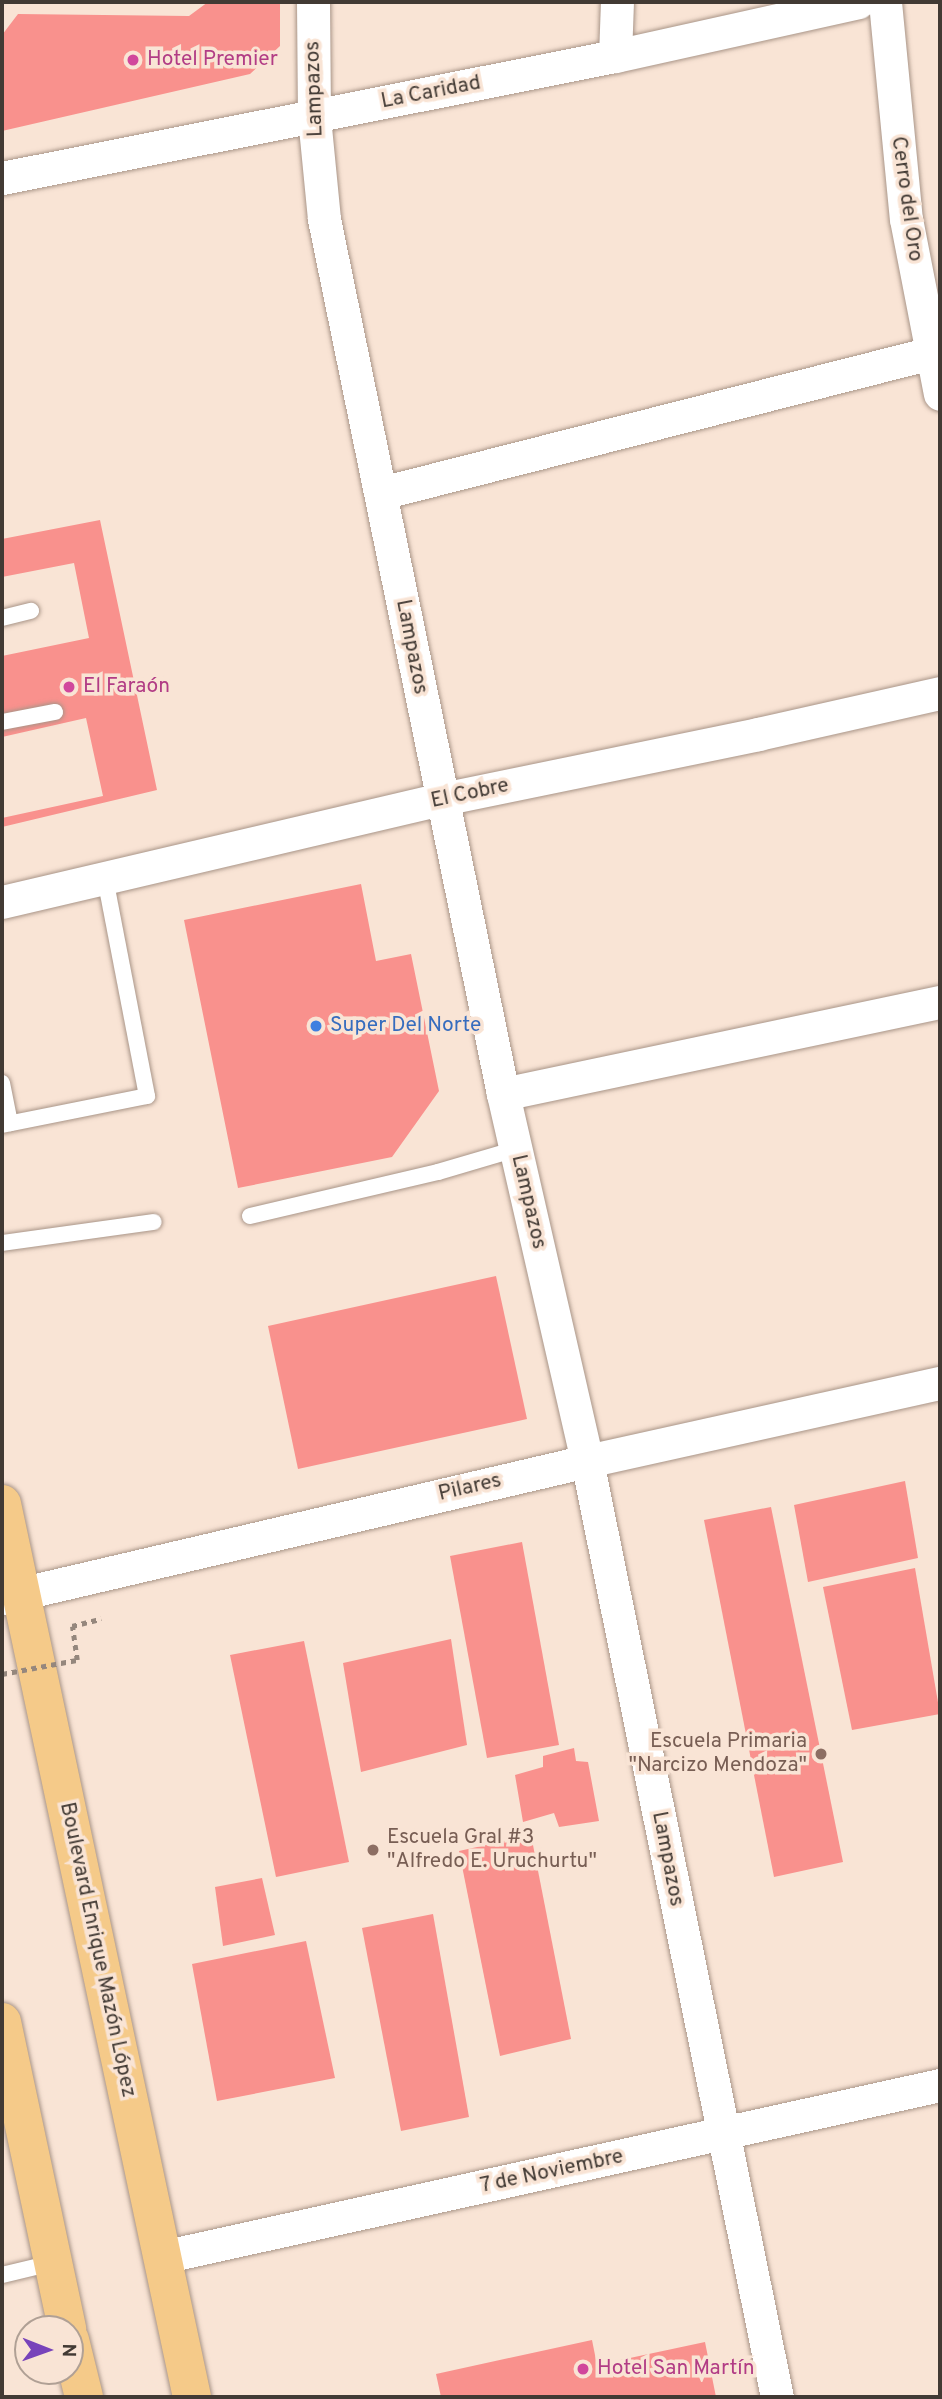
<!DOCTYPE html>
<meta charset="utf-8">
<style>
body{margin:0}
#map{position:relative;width:942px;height:2399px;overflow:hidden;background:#f9e4d5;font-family:Overpass,sans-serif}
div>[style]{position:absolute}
.building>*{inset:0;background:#f9918d}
.roads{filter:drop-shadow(0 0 2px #a99588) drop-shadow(0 0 2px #a99588)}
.service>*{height:16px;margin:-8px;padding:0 8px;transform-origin:8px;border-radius:8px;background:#fff}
.minor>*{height:33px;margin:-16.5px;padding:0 16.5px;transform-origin:16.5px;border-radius:16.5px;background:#fff}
.primary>*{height:38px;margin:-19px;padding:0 19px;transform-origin:19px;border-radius:19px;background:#f5ca89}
.path-bridge>*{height:4.5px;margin-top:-2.25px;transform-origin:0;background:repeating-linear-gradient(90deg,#95877d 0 5px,transparent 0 10px)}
.dots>*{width:19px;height:19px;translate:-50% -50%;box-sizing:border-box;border:4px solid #f9e4d5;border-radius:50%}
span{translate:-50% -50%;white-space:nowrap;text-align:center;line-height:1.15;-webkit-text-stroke:7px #f9e4d5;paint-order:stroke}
.hotel-label{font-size:21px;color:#b23c85}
.left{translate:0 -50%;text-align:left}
.street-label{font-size:21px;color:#423a34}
.shop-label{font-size:21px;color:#366cbe}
.education-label{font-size:21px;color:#785e54}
.right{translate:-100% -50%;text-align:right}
.frame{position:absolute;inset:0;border:4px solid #423a34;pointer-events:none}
.north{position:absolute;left:14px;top:2315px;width:70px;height:70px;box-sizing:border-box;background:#f9e4d5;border:2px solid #b0a095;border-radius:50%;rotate:91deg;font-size:19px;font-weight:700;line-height:28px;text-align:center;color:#423a34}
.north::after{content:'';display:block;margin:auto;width:24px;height:32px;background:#7843ba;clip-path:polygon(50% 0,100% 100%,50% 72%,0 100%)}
</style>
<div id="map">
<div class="building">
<div style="clip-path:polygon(208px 2px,280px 2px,280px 46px,250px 74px,2px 131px,2px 35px,18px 14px,189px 16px)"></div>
<div style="clip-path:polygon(100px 520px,157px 790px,2px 827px,2px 818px,103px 796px,86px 718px,2px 737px,2px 656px,89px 638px,74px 563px,2px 577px,2px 539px)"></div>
<div style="clip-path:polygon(361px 884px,376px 961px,411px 954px,439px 1091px,392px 1157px,238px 1188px,184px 920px)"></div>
<div style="clip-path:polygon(496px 1276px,527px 1419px,298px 1469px,268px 1326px)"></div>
<div style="clip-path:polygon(905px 1481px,918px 1558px,808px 1582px,794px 1505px)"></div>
<div style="clip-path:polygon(771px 1507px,843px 1862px,774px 1877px,704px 1520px)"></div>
<div style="clip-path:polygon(522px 1542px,559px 1745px,487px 1758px,450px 1556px)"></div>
<div style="clip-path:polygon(915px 1568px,940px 1714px,852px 1730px,823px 1587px)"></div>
<div style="clip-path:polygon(451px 1639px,467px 1745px,361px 1772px,343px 1663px)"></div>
<div style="clip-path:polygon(304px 1641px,349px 1862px,276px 1877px,230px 1655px)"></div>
<div style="clip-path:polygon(574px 1748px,576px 1761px,588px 1762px,599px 1821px,559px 1827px,554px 1813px,523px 1822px,515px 1775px,543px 1767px,543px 1756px)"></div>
<div style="clip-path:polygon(531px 1835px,571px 2039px,500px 2056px,459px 1851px)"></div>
<div style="clip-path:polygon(262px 1878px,275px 1935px,223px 1946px,215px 1887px)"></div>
<div style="clip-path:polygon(433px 1914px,469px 2117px,401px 2131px,362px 1928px)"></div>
<div style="clip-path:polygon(306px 1941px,335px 2078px,217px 2101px,192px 1964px)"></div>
<div style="clip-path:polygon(592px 2340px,597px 2365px,705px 2342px,716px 2397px,441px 2397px,436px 2374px)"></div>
</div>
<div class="roads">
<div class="service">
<div style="left:2px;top:618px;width:30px;rotate:-14deg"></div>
<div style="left:2px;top:722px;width:54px;rotate:-10.7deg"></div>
<div style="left:2px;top:1083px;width:41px;rotate:78.7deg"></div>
<div style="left:2px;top:1125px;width:148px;rotate:-11.3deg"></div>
<div style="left:147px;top:1096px;width:223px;rotate:-100.9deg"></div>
<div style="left:250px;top:1216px;width:193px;rotate:-13.2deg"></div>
<div style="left:438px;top:1172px;width:81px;rotate:-16.4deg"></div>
<div style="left:2px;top:1243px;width:153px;rotate:-7.9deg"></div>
<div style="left:2px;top:2275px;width:51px;rotate:-13.5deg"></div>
</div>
<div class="minor">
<div style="left:313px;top:2px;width:115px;rotate:89.5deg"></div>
<div style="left:314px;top:117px;width:102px;rotate:84.4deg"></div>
<div style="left:324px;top:219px;width:893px;rotate:78.44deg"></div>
<div style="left:503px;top:1094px;width:376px;rotate:77.1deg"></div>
<div style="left:587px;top:1461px;width:955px;rotate:78.53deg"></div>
<div style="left:885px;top:2px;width:218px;rotate:84.5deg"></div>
<div style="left:906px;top:219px;width:178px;rotate:79deg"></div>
<div style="left:615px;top:56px;width:54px;rotate:-87.9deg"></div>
<div style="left:2px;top:178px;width:625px;rotate:-11.26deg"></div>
<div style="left:615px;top:56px;width:249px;rotate:-12.5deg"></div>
<div style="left:381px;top:493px;width:568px;rotate:-14.28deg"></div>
<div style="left:2px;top:902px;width:452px;rotate:-13.2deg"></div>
<div style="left:442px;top:799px;width:323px;rotate:-11.6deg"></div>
<div style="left:758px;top:734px;width:187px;rotate:-12.7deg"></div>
<div style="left:503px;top:1094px;width:447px;rotate:-11.9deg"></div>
<div style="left:2px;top:1598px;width:601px;rotate:-13.18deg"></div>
<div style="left:587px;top:1461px;width:362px;rotate:-12.5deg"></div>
<div style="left:162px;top:2257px;width:797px;rotate:-12.47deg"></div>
</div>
<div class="primary">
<div style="left:2px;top:1504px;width:913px;rotate:77.99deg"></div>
<div style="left:2px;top:2022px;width:314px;rotate:78deg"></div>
<div style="left:70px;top:2340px;width:59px;rotate:76.2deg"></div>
</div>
</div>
<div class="path-bridge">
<div style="left:2px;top:1674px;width:76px;rotate:-10.6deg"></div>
<div style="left:77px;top:1660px;width:34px;rotate:-98deg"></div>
<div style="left:72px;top:1626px;width:30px;rotate:-14deg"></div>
</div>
<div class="dots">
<div style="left:133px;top:60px;background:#d1479c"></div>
<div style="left:69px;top:687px;background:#d1479c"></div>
<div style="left:316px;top:1026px;background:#3f7fe0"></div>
<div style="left:821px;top:1754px;background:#8d6e63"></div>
<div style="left:373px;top:1850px;background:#8d6e63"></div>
<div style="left:583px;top:2369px;background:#d1479c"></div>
</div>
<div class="hotel-label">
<span class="left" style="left:147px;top:60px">Hotel Premier</span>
<span class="left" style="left:83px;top:687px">El Faraón</span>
<span class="left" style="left:597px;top:2369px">Hotel San Martín</span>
</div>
<div class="street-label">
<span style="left:315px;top:89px;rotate:-92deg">Lampazos</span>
<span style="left:431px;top:93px;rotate:-11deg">La Caridad</span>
<span style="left:906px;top:199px;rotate:82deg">Cerro del Oro</span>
<span style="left:411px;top:647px;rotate:79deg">Lampazos</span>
<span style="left:470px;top:794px;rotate:-12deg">El Cobre</span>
<span style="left:528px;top:1202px;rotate:77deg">Lampazos</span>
<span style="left:470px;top:1488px;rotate:-13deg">Pilares</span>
<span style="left:667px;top:1859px;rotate:79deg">Lampazos</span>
<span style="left:97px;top:1950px;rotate:78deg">Boulevard Enrique Mazón López</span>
<span style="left:552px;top:2172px;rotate:-12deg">7 de Noviembre</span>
</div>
<div class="shop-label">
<span class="left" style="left:330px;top:1026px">Super Del Norte</span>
</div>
<div class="education-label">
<span class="right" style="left:807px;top:1754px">Escuela Primaria<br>"Narcizo Mendoza"</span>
<span class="left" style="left:387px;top:1850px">Escuela Gral #3<br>"Alfredo E. Uruchurtu"</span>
</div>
<div class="frame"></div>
<div class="north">N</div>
</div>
